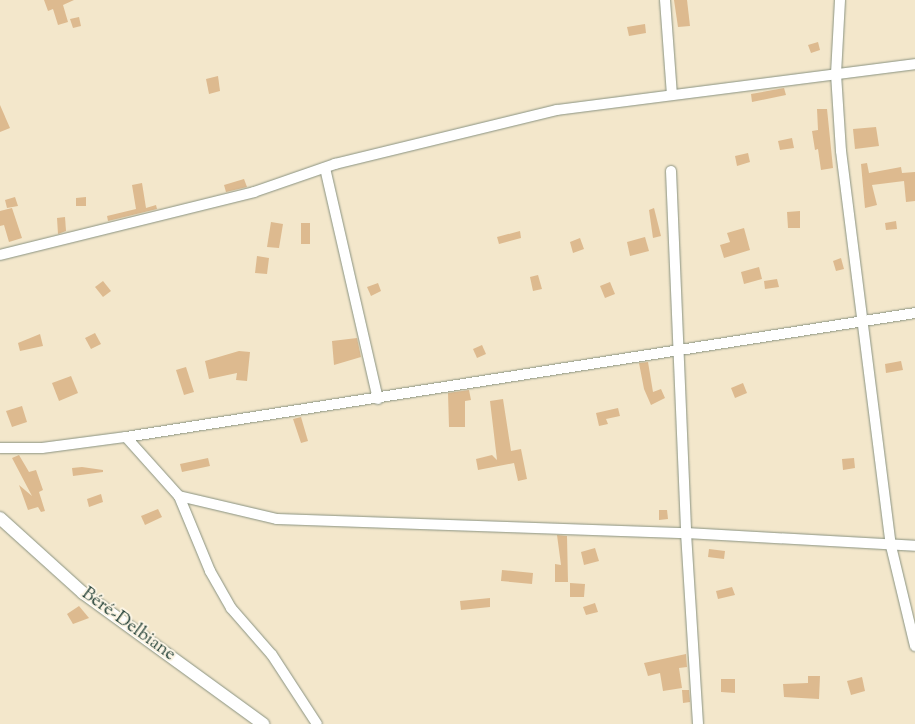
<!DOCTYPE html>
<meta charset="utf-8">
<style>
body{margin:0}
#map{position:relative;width:915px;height:724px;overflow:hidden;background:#f3e7cb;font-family:"Sorts Mill Goudy",serif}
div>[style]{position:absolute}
.building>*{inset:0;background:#ddba8f}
.roads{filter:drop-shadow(0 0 1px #899280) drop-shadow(0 0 1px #899280)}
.minor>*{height:10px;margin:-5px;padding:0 5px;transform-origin:5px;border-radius:5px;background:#fff}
.tertiary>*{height:12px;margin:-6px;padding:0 6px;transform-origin:6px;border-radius:6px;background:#fff}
span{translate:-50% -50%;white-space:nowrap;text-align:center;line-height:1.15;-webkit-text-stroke:4px #fcf5e5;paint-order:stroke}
.street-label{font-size:18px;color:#1f3d34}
</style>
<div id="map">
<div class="building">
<div style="clip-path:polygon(44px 0,74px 0,63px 5px,68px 22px,58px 25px,53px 9px,48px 11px)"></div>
<div style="clip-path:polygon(674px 0,687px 0,690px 26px,678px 27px)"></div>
<div style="clip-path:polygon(79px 17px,81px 26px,73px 28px,70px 19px)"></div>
<div style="clip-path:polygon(645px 24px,646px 33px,629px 36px,627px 27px)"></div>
<div style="clip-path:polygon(818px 42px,820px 50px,811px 53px,808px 45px)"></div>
<div style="clip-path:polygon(218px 76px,220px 91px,209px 94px,206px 79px)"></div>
<div style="clip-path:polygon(784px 88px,786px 95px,752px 102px,751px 94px)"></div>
<div style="clip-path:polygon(0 105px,10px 128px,0 132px)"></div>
<div style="clip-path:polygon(817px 109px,827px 109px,833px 168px,821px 170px,818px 149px,815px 150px,812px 131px,818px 130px)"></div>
<div style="clip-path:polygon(876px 127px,879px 146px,855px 149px,853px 129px)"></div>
<div style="clip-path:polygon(792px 138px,794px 148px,780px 150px,778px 141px)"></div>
<div style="clip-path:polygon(748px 153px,750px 162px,737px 166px,735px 156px)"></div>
<div style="clip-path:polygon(867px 163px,869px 173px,901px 167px,902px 173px,915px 172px,915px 201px,906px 202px,904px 181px,872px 185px,877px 205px,865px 208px,861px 164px)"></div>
<div style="clip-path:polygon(244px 179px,247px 187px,226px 192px,224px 185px)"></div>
<div style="clip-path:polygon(142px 183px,146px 208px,156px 205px,157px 209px,108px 221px,107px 216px,136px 209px,132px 185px)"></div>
<div style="clip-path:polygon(15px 197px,18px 206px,7px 208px,5px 200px)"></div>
<div style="clip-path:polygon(86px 197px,86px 206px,76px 206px,76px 198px)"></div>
<div style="clip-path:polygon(12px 208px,22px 238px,9px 242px,4px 225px,0 226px,0 211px)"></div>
<div style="clip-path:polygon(654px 208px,661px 236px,653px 238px,649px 210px)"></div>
<div style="clip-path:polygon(800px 211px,800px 228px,788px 228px,787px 212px)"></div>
<div style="clip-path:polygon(65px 217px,66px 231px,58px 234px,57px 218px)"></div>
<div style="clip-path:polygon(896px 221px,897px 229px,886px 230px,885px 223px)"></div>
<div style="clip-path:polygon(271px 222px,283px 224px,279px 248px,267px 247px)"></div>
<div style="clip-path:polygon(301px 223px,310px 223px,310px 244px,301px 244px)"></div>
<div style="clip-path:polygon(744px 228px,750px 250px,724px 258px,720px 245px,730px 242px,727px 233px)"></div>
<div style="clip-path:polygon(520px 231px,521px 238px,499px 244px,497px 237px)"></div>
<div style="clip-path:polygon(645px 237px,649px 251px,630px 256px,627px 242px)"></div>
<div style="clip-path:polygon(580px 238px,584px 249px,573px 253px,570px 242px)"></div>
<div style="clip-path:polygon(257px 256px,269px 258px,267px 274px,255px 273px)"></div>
<div style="clip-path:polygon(841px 258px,844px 269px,836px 271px,833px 261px)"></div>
<div style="clip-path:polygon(759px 267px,762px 279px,744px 284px,741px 272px)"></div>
<div style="clip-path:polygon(538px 275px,542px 289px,533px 291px,530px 277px)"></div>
<div style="clip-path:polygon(777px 279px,779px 287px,765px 289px,764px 281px)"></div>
<div style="clip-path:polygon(103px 281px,111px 291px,103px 297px,95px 287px)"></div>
<div style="clip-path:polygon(610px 282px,615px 294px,605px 298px,600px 286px)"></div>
<div style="clip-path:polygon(378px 283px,381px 291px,371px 296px,367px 287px)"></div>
<div style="clip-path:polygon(95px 333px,101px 344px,91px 349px,85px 338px)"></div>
<div style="clip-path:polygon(40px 334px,43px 346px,20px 351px,18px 343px)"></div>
<div style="clip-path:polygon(357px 338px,361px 357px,334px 365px,332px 341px)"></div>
<div style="clip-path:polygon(482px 345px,486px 354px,477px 358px,473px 349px)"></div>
<div style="clip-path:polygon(239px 351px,250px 352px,247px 381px,236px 380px,237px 373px,209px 379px,205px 361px)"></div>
<div style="clip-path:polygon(901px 361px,903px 370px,886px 373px,885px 364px)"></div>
<div style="clip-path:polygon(648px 362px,653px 392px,661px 389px,665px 398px,651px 405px,644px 389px,639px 363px)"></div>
<div style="clip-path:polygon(186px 367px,194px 392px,184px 395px,176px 370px)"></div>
<div style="clip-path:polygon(71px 376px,78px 393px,59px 401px,52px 383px)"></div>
<div style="clip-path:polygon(743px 383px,747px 393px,735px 398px,731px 388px)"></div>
<div style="clip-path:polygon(469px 390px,471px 400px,465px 401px,465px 427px,449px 427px,448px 393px)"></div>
<div style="clip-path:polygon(503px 399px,511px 451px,521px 449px,527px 479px,518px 481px,514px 463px,478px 470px,476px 459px,492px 455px,497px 460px,490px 401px)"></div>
<div style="clip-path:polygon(22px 406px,27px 422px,12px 427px,6px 411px)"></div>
<div style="clip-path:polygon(618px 408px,620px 416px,606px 419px,608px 424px,599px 426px,596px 413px)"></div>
<div style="clip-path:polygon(301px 417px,308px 441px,301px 443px,293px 419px)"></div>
<div style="clip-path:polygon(19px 455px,29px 472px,36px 470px,43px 490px,39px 492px,45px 511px,41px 512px,38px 507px,28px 510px,19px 485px,32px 496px,12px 458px)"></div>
<div style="clip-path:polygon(208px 458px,210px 466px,182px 472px,180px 464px)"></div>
<div style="clip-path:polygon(854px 458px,855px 468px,843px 470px,842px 459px)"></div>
<div style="clip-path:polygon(82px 467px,103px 470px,103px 472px,73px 476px,72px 468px)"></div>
<div style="clip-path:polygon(101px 494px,103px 502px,89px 507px,87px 499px)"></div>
<div style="clip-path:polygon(158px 509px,162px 517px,145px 525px,141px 516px)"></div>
<div style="clip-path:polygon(659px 510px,667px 510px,668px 519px,659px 520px)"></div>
<div style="clip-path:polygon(557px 535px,567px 536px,568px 582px,555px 582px,555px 564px,561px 565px)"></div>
<div style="clip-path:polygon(595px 548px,599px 561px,584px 565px,581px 552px)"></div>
<div style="clip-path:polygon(709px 549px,725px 551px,724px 559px,708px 557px)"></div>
<div style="clip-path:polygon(502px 570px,533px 573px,532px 584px,501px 581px)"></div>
<div style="clip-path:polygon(570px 583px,585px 584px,584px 597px,570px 597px)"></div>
<div style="clip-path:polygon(732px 587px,735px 595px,718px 599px,716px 591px)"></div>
<div style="clip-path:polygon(490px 598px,490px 607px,461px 610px,460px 601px)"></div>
<div style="clip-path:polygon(595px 603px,598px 612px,586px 615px,583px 607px)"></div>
<div style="clip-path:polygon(79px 606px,89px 618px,73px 624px,67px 614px)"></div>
<div style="clip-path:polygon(686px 654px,687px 667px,679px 668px,682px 688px,663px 691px,660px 673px,648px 676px,644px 663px)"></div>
<div style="clip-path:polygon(808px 676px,820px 676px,819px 699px,784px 697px,783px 684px,808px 683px)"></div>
<div style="clip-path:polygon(862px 677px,865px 691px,851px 695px,847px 681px)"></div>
<div style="clip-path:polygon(721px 679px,735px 679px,735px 693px,721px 692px)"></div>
<div style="clip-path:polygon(682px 690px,689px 690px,690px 702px,683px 703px)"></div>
</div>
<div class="roads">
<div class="minor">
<div style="left:665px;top:0;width:95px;rotate:85.8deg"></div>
<div style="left:840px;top:0;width:74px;rotate:93.1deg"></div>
<div style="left:836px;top:74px;width:77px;rotate:86.3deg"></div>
<div style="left:841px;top:151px;width:398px;rotate:82.8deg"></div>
<div style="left:891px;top:546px;width:103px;rotate:76.5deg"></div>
<div style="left:325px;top:168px;width:237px;rotate:77.1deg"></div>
<div style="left:671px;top:171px;width:362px;rotate:87.6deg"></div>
<div style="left:686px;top:533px;width:191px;rotate:86.4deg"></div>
<div style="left:0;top:255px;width:262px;rotate:-13.9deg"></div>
<div style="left:254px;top:192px;width:86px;rotate:-19.1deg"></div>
<div style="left:335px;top:164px;width:228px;rotate:-13.7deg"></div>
<div style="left:557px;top:110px;width:361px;rotate:-7.3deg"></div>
<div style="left:126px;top:437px;width:79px;rotate:48.1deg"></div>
<div style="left:179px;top:496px;width:101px;rotate:13.2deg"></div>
<div style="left:277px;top:519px;width:409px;rotate:2deg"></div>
<div style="left:686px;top:533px;width:229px;rotate:3.2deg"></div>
<div style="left:0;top:448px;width:42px"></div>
<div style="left:42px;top:448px;width:85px;rotate:-7.5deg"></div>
<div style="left:126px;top:437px;width:799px;rotate:-8.93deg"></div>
<div style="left:179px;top:496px;width:81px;rotate:67.5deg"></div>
<div style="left:210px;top:571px;width:43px;rotate:60.4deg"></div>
<div style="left:231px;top:608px;width:62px;rotate:48.9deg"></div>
<div style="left:272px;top:655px;width:82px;rotate:56.9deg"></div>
</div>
<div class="tertiary">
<div style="left:0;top:518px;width:112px;rotate:42.1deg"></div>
<div style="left:83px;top:593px;width:223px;rotate:36deg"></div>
</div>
</div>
<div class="street-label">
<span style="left:128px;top:625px;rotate:36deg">Béré-Delbiane</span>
</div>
</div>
